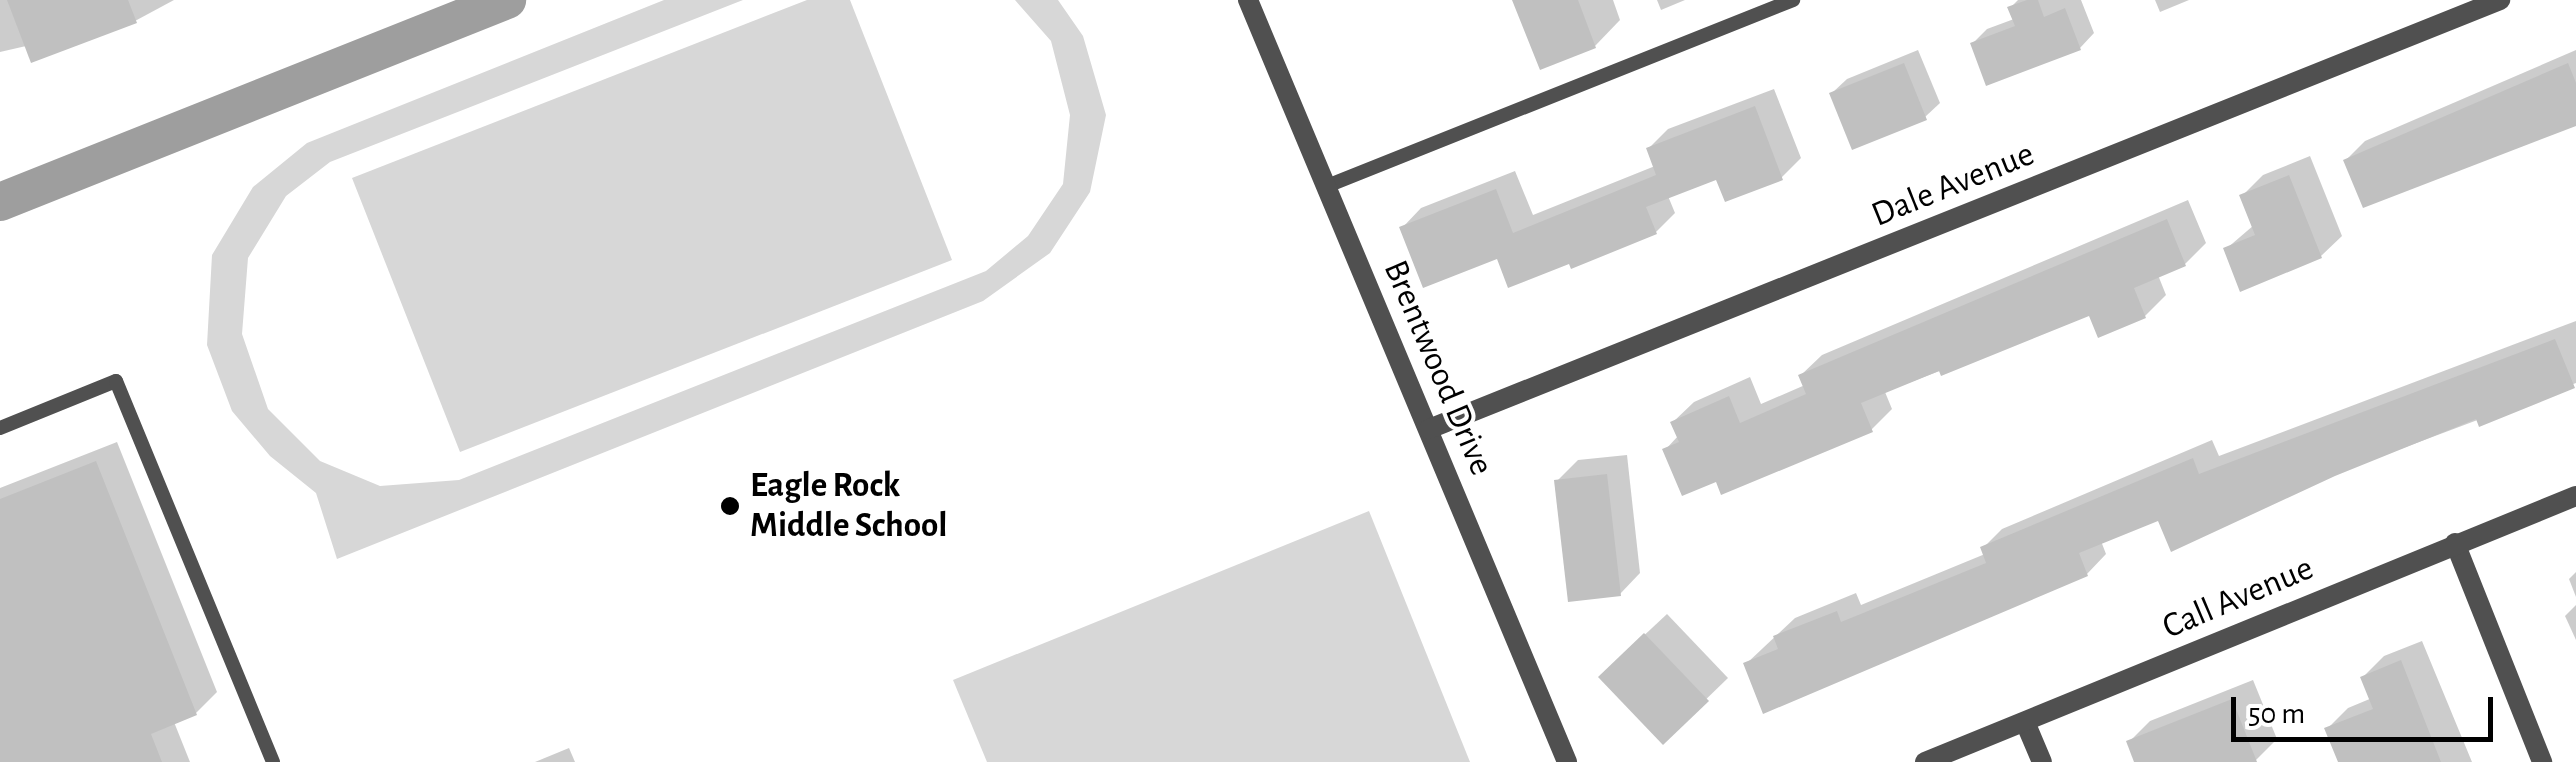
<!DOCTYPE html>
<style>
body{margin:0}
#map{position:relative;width:2576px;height:762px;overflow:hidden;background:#fff;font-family:"Alegreya Sans",sans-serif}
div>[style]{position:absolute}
.green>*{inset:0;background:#d7d7d7}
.shadow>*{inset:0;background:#0003}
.canal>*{height:38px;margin:-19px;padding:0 19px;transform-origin:19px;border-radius:19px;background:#9e9e9e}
.building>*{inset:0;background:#c0c0c0}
.lane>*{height:14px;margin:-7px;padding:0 7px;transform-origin:7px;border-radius:7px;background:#505050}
.street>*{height:20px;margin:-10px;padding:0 10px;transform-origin:10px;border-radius:10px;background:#505050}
.dots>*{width:28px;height:28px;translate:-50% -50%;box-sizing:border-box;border:5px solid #fff;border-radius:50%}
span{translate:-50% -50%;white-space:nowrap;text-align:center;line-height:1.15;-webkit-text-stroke:8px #fff;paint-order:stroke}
.street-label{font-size:35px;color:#000}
.poi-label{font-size:35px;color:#000;font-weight:700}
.left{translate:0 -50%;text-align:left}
.scale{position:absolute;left:2231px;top:697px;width:262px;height:45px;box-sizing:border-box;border:5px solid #000;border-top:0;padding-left:12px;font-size:30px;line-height:35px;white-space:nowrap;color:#000;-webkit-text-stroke:8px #fff;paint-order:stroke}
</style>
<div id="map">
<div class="green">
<div style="clip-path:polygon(664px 0,743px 0,330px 162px,286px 196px,248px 258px,242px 334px,268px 409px,320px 461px,380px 486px,459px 480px,986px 271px,1028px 236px,1063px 184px,1070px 115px,1051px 41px,1015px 0,1058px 0,1083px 36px,1106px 115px,1090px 192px,1050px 253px,983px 301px,337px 559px,316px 493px,270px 456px,232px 411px,207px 345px,212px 255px,253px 187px,307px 143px)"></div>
<div style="clip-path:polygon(807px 0,850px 0,952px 260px,460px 452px,352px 178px)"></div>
<div style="clip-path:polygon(1369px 511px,1470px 762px,987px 762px,953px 680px)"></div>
</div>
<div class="shadow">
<div style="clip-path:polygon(0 0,174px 0,135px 21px,0 52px)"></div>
<div style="clip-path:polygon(1514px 0,1613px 0,1620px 20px,1595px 46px)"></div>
<div style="clip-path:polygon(1657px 0,1685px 0,1661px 10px)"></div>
<div style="clip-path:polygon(2018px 0,2081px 0,2094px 33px,2080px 48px,1973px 43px,1987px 29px,2014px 19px,2010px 8px)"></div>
<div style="clip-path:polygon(2155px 0,2189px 0,2160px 12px)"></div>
<div style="clip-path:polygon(1918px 50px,1940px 103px,1925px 117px,1832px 93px,1847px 79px)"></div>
<div style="clip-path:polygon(2576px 50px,2576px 121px,2346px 160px,2365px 141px)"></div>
<div style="clip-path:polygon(1774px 89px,1801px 158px,1782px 177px,1718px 177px,1668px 196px,1675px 213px,1656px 232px,1498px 256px,1402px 228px,1421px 208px,1515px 171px,1533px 215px,1655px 166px,1649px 148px,1668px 129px)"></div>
<div style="clip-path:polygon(2310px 156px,2342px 236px,2321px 256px,2226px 249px,2254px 225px,2242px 196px,2263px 175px)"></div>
<div style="clip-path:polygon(2188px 200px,2206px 243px,2185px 264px,2158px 275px,2166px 295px,2145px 316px,2090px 313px,1885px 392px,1892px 409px,1871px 430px,1717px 478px,1665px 450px,1679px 435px,1673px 422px,1694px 402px,1750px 377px,1761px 404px,1805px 385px,1801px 375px,1822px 355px)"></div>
<div style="clip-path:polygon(2576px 321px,2576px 383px,2334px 474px,2160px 517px,2101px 541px,2106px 554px,2087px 574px,1746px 664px,1795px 618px,1856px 593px,1861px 605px,1985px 554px,1983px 548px,2002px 529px,2212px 440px,2219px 456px)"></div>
<div style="clip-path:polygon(117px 442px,217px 692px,196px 713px,174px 722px,190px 762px,0 762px,0 488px)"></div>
<div style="clip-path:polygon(1627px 455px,1640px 573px,1620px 594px,1557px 481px,1578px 460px)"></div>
<div style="clip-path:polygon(2576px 572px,2576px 597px,2569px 579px)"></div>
<div style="clip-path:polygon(2576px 605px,2576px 640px,2565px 616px)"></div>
<div style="clip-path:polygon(1667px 614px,1728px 678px,1663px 741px,1622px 656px)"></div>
<div style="clip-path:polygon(2422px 641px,2472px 762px,2340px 762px,2327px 729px,2348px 708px,2372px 698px,2363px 677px,2384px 656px)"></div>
<div style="clip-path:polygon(2253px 680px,2277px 739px,2256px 760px,2137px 762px,2129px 742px,2150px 721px)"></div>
<div style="clip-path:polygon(569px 748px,575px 762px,535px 762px)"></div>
</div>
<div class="canal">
<div style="left:0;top:202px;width:546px;rotate:-21.72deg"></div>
</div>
<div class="building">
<div style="clip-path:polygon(7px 0,128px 0,137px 23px,31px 63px)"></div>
<div style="clip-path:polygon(1512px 0,1578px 0,1596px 48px,1540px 70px)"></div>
<div style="clip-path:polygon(2027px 0,2038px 0,2044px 17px,2065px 8px,2081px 50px,1986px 86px,1970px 43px,2015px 26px,2007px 7px)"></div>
<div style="clip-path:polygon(1904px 63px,1927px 120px,1852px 150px,1829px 93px)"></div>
<div style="clip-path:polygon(2568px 63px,2576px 83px,2576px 126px,2363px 208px,2343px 160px)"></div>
<div style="clip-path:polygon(1755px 106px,1783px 180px,1725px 202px,1716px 180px,1646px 207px,1657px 234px,1571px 269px,1569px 264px,1508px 288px,1497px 259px,1423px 288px,1399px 227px,1496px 189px,1513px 233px,1656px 175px,1646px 148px)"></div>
<div style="clip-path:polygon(2289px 175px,2322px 258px,2240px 292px,2223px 248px,2255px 235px,2239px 195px)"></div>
<div style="clip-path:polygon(2167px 219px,2186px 266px,2134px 288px,2146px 318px,2098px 338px,2089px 316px,1941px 376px,1939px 371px,1861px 403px,1873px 432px,1721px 495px,1716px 482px,1682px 496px,1662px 449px,1679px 442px,1670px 422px,1729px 396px,1740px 423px,1806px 394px,1798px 375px)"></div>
<div style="clip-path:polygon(2555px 339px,2575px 388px,2479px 427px,2476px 419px,2335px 476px,2171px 552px,2158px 521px,2079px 553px,2088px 576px,1763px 714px,1743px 663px,1778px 649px,1773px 636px,1837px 611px,1841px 622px,1986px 563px,1980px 547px,2193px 458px,2199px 474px)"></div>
<div style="clip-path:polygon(96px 461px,197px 715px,151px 734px,162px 762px,0 762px,0 499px)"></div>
<div style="clip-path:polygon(1607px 474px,1621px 596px,1568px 602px,1554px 480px)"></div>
<div style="clip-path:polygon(1644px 633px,1709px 701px,1663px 745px,1598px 677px)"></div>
<div style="clip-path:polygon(2401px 660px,2441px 762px,2338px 762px,2324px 728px,2373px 709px,2360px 677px)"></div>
<div style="clip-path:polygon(2232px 699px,2257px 762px,2134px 762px,2126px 741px)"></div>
</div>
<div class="lane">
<div style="left:1327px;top:186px;width:502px;rotate:-21.76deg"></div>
<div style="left:0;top:428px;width:125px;rotate:-22.1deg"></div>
<div style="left:116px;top:381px;width:412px;rotate:67.6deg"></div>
</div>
<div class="street">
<div style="left:1248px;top:0;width:826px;rotate:67.28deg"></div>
<div style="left:1429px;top:429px;width:1154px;rotate:-21.83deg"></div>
<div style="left:2455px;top:543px;width:236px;rotate:68.3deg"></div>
<div style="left:2025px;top:722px;width:43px;rotate:67deg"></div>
<div style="left:1925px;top:762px;width:703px;rotate:-22.23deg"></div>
</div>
<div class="dots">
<div style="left:730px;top:506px;background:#000"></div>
</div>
<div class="street-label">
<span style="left:1953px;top:185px;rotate:-22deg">Dale Avenue</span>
<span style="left:1438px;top:368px;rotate:67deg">Brentwood Drive</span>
<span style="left:2238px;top:598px;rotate:-23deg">Call Avenue</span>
</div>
<div class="poi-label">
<span class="left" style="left:750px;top:506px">Eagle Rock<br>Middle School</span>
</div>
<div class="scale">50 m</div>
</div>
